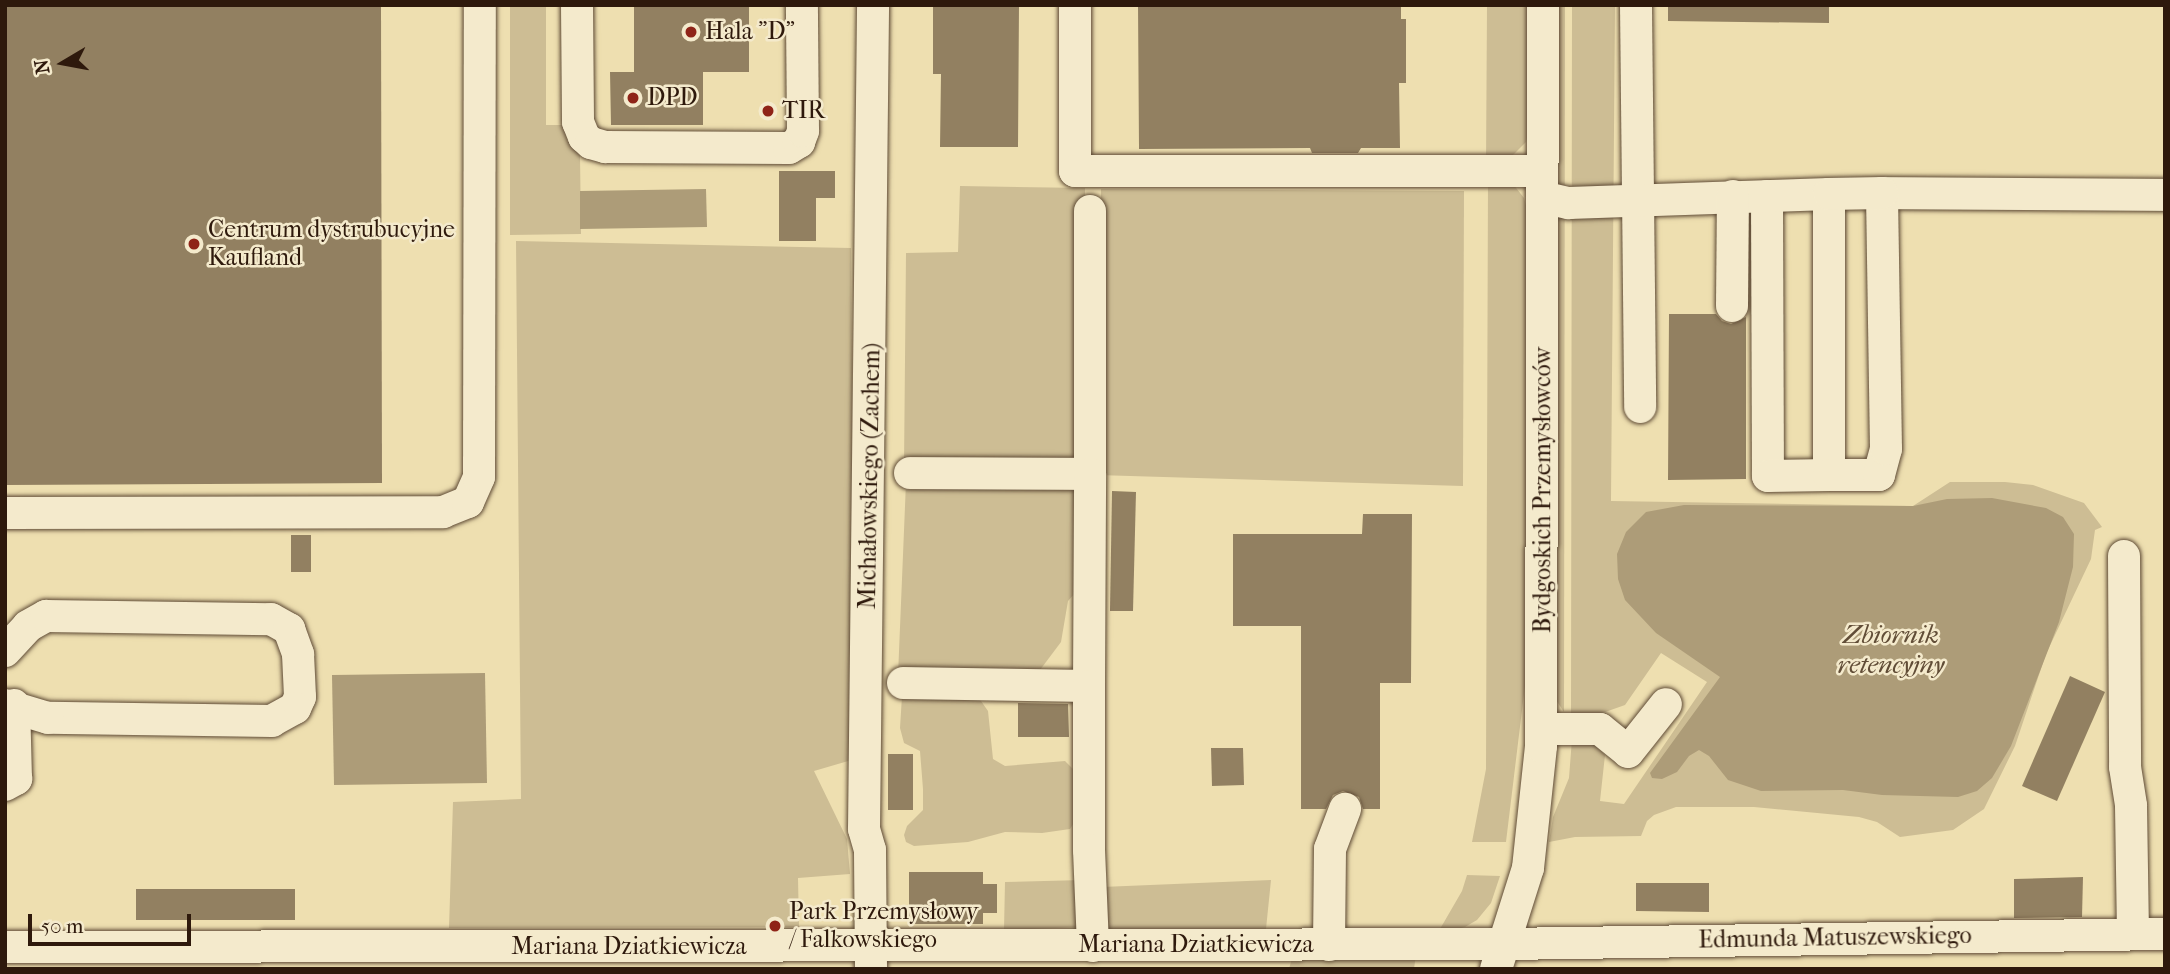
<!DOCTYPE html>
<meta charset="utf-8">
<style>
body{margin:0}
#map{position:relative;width:2170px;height:974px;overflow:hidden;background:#eedfb0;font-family:"IM FELL French Canon",serif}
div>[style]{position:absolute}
.green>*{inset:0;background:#cdbd94}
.water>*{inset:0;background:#ad9c78}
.building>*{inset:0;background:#928061}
.roads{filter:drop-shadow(0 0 2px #5e4a35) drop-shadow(0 0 2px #5e4a35)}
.minor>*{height:32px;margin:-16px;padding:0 16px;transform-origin:16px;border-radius:16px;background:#f4eacc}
.dots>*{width:19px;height:19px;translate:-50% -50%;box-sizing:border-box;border:4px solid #f4eacc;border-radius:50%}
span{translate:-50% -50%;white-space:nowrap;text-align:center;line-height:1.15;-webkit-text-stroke:5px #f4eacc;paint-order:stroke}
.poi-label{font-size:24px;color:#2e190c}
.left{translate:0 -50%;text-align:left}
.street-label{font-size:24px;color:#2e190c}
.water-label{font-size:26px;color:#614d37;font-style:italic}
.frame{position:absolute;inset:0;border:7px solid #2e190c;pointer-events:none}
.north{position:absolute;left:28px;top:28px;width:70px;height:70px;-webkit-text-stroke:5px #f4eacc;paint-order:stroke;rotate:260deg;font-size:19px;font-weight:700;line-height:28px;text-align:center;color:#2e190c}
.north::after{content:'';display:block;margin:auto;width:24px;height:32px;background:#2e190c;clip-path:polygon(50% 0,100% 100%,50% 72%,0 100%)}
.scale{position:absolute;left:28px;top:914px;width:163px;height:32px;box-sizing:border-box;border:4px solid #2e190c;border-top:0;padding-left:9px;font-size:21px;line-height:24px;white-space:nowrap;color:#2e190c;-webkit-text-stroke:5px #f4eacc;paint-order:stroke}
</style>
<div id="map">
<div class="green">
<div style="clip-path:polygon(510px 5px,546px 5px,546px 125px,565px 125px,567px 140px,580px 155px,581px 234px,510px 235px)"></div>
<div style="clip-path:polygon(1487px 5px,1531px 5px,1532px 118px,1526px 142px,1514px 154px,1502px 163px,1486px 165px)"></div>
<div style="clip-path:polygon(1556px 5px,1565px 5px,1564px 712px,1556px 700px)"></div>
<div style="clip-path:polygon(1572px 5px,1615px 5px,1611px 501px,1913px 506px,1950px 482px,2005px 482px,2033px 485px,2084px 503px,2102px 527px,2095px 530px,2091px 559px,2046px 654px,2015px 746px,1984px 809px,1953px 830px,1900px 837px,1877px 822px,1859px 817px,1754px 807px,1676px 807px,1654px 815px,1647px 821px,1641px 836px,1575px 837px,1549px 842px,1553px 817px,1569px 778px,1572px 739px,1591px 741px,1605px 755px,1600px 801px,1624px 804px,1707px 682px,1661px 653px,1625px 705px,1591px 717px,1571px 716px)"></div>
<div style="clip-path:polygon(1488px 178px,1513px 184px,1524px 198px,1531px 224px,1531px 636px,1506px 842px,1472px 842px,1486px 769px)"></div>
<div style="clip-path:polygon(960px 186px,1085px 188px,1084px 465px,904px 467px,906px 253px,958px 252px)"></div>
<div style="clip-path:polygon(1101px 189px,1464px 191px,1463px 486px,1097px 475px)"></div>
<div style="clip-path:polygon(516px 241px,851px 248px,855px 759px,814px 771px,847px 839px,850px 874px,798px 878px,799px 927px,449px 928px,453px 802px,521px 799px)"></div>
<div style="clip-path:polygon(1081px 481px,1082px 585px,1068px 601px,1061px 642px,1037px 674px,898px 676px,906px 482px)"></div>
<div style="clip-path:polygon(974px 691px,988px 711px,993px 759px,1005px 766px,1065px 761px,1073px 769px,1077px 778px,1077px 818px,1070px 829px,1042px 833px,1005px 832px,968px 842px,914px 846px,906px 842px,904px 835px,907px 826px,923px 810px,923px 789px,920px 751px,904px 743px,900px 728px,902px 696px)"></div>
<div style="clip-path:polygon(1467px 875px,1500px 876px,1491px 903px,1477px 920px,1465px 927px,1450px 931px,1440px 929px,1462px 891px)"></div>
<div style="clip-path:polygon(1083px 880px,1081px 927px,1004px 930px,1005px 882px)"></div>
<div style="clip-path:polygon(1271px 880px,1266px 929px,1107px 932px,1102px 887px)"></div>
<div style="clip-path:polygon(1416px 954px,1414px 969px,1289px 969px,1292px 958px)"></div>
</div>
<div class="water">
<div style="clip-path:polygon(706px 189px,707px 227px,580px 229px,580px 191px)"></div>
<div style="clip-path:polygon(1992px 498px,2046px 508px,2063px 517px,2074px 534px,2073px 567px,2059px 622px,2011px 746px,1992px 778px,1977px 791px,1958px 797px,1882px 795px,1843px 790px,1761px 791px,1728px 780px,1709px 756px,1699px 750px,1689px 756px,1677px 772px,1662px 779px,1652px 778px,1650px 773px,1720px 677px,1656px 633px,1625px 600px,1618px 579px,1617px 554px,1626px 532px,1646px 512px,1684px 505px,1913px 506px,1947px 499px)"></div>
<div style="clip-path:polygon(485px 673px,487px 783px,334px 785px,332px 675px)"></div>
</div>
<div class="building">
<div style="clip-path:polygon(5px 5px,381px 5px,382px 483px,5px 485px)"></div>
<div style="clip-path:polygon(634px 5px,749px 5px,749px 72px,703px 72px,703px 125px,611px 125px,610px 72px,634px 72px)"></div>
<div style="clip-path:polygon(933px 5px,1019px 5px,1018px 147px,940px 147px,941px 74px,933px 74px)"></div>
<div style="clip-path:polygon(1138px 5px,1401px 5px,1401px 19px,1406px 19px,1406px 83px,1399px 83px,1400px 148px,1361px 148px,1358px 153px,1312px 153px,1310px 148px,1139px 149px)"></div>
<div style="clip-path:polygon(1668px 5px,1829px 5px,1829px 23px,1668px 21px)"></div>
<div style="clip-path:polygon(779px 171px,835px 171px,835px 198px,816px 198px,816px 241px,779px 241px)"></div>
<div style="clip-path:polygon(1669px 314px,1716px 314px,1722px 321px,1731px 324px,1746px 317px,1746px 479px,1668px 480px)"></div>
<div style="clip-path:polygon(1112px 491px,1136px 492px,1133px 611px,1110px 611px)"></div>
<div style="clip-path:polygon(1363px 514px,1412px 514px,1411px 683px,1380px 683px,1380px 809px,1363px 809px,1359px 797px,1343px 791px,1333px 795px,1326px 809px,1301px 809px,1301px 626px,1233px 626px,1233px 534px,1362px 534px)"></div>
<div style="clip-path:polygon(291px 535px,311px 535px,311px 572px,291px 572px)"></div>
<div style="clip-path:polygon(2070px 676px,2105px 692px,2057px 801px,2022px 786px)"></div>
<div style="clip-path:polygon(1018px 703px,1068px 704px,1069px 737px,1018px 737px)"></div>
<div style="clip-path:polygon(1211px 748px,1243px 748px,1244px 785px,1212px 786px)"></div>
<div style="clip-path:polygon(888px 754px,913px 754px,913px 810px,888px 810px)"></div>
<div style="clip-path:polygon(909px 872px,983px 872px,983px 884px,997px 884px,997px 913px,983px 913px,983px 924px,909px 924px)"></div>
<div style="clip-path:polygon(2083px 877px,2082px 917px,2014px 918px,2014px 879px)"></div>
<div style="clip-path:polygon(1636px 883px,1709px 883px,1709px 912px,1636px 911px)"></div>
<div style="clip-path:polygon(136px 889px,295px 889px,295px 920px,136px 920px)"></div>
</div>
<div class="roads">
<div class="minor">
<div style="left:577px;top:5px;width:117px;rotate:89.5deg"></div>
<div style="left:578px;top:122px;width:16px;rotate:68deg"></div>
<div style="left:584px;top:137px;width:9px;rotate:41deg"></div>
<div style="left:591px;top:143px;width:15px;rotate:16deg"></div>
<div style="left:605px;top:147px;width:184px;rotate:0.3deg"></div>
<div style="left:789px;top:148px;width:12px;rotate:-31deg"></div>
<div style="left:799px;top:142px;width:12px;rotate:-70deg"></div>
<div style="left:803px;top:131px;width:126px;rotate:-90.5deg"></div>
<div style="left:1075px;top:5px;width:166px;rotate:90deg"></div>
<div style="left:1075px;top:171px;width:467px"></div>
<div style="left:1636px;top:5px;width:402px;rotate:89.4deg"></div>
<div style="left:1882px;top:193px;width:283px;rotate:0.4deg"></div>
<div style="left:1767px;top:196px;width:280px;rotate:89.8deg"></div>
<div style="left:1768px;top:476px;width:61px;rotate:-0.9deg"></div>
<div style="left:1542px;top:197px;width:28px;rotate:13deg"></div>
<div style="left:1569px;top:203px;width:260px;rotate:-2deg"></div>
<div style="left:1829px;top:194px;width:281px;rotate:90deg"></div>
<div style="left:1829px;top:475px;width:50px"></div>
<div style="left:1879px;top:475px;width:27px;rotate:-75deg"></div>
<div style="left:1886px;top:449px;width:256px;rotate:-90.9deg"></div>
<div style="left:1882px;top:193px;width:53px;rotate:178.9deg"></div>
<div style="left:1732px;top:306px;width:110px;rotate:-89.5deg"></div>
<div style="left:910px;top:473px;width:180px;rotate:0.3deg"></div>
<div style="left:1090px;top:474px;width:263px;rotate:-90deg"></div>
<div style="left:5px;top:513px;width:438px;rotate:-0.1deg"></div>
<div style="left:443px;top:512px;width:27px;rotate:-22deg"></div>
<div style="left:468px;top:502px;width:27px;rotate:-66deg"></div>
<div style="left:479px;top:477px;width:472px;rotate:-89.9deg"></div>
<div style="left:2124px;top:556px;width:211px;rotate:89.7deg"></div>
<div style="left:2125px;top:767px;width:39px;rotate:81deg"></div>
<div style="left:2131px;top:806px;width:128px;rotate:89.1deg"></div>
<div style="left:5px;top:651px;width:34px;rotate:-47deg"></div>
<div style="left:28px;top:626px;width:21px;rotate:-29deg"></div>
<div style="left:46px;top:616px;width:225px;rotate:0.8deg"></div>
<div style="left:271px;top:619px;width:21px;rotate:29deg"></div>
<div style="left:289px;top:629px;width:27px;rotate:70deg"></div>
<div style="left:298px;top:654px;width:43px;rotate:87.3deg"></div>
<div style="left:300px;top:697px;width:12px;rotate:114deg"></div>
<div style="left:295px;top:708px;width:26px;rotate:151deg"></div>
<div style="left:272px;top:721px;width:224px;rotate:-179.2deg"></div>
<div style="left:48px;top:718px;width:45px;rotate:-163.2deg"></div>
<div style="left:903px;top:683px;width:186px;rotate:0.9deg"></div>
<div style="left:1089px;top:686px;width:212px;rotate:-89.7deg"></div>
<div style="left:1089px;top:686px;width:164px;rotate:90deg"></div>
<div style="left:1089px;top:850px;width:96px;rotate:87.6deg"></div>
<div style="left:1542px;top:729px;width:58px"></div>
<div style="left:1600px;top:729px;width:36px;rotate:39deg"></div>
<div style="left:1628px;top:752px;width:61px;rotate:-51.6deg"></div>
<div style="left:5px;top:785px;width:13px;rotate:-29deg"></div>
<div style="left:16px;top:779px;width:74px;rotate:-91.5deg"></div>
<div style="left:1329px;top:945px;width:96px;rotate:-89.4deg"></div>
<div style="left:1330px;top:849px;width:43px;rotate:-69.4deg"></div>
<div style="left:5px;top:947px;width:1500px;rotate:-0.11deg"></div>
<div style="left:1505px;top:944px;width:660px;rotate:-0.87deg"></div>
<div style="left:871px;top:967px;width:117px;rotate:-90.5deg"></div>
<div style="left:870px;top:850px;width:22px;rotate:-106deg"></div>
<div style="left:864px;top:829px;width:824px;rotate:-89.37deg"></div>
<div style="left:1496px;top:969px;width:106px;rotate:-72.4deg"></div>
<div style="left:1528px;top:868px;width:123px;rotate:-83.9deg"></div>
<div style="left:1541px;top:746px;width:741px;rotate:-89.85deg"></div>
</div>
</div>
<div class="dots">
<div style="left:691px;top:32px;background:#8f2418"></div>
<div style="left:633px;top:98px;background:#8f2418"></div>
<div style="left:768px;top:111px;background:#8f2418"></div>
<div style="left:194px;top:244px;background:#8f2418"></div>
<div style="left:775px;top:926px;background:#8f2418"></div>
</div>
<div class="poi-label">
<span class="left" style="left:705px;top:32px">Hala "D"</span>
<span class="left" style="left:647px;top:98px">DPD</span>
<span class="left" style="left:782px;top:111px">TIR</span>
<span class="left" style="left:208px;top:244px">Centrum dystrubucyjne<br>Kaufland</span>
<span class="left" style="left:789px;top:926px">Park Przemysłowy<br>/ Falkowskiego</span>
</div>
<div class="street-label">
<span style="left:870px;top:476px;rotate:-89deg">Michałowskiego (Zachem)</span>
<span style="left:1543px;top:490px;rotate:-90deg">Bydgoskich Przemysłowców</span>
<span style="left:1835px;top:938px;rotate:-1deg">Edmunda Matuszewskiego</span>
<span style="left:1196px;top:945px">Mariana Dziatkiewicza</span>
<span style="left:629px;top:947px">Mariana Dziatkiewicza</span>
</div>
<div class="water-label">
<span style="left:1891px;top:650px">Zbiornik<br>retencyjny</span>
</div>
<div class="frame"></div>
<div class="north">N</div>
<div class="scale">50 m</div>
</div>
